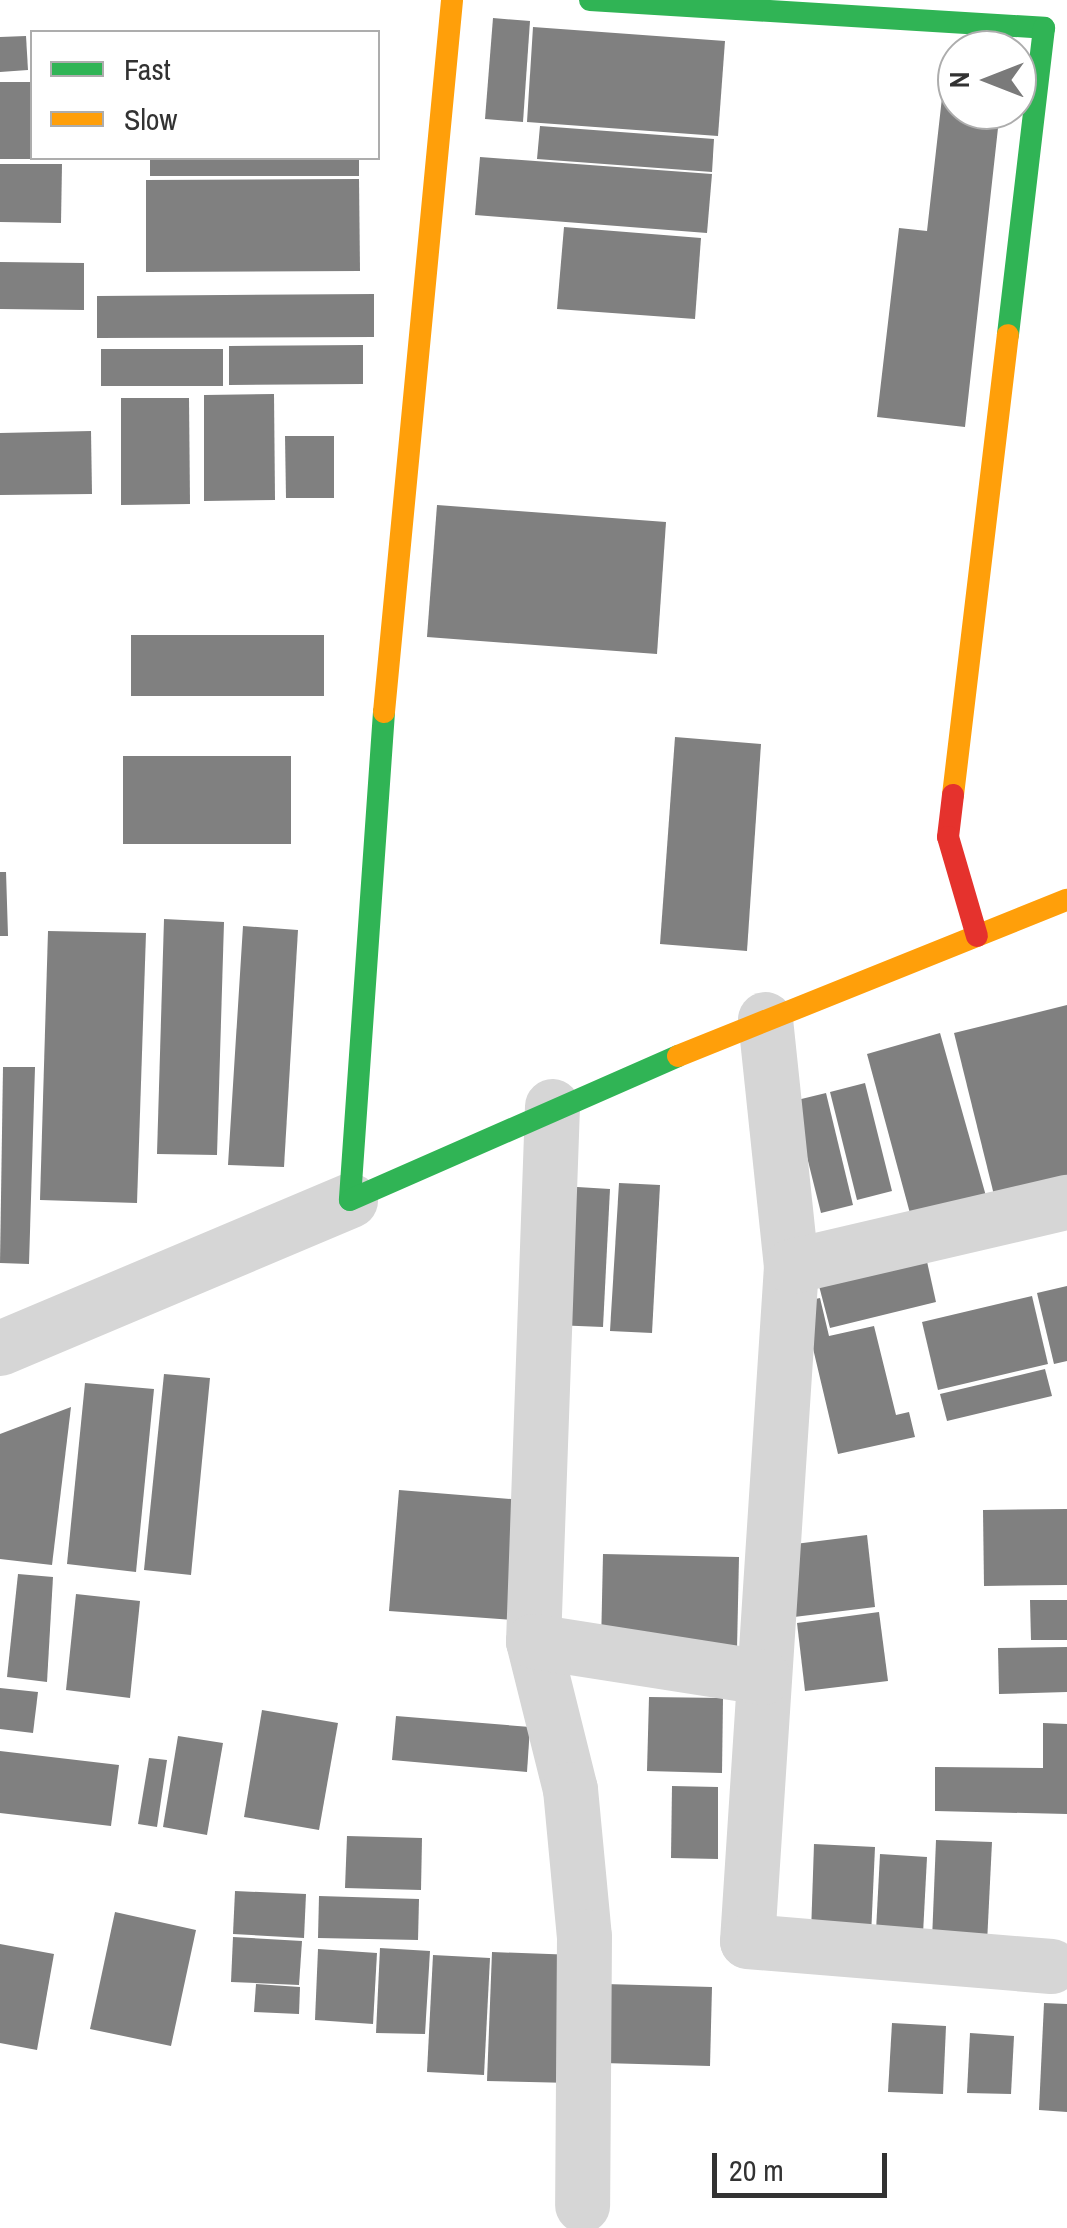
<!DOCTYPE html>
<style>
body{margin:0}
#map{position:relative;width:1067px;height:2228px;overflow:hidden;background:#fff;font-family:"Archivo Narrow",sans-serif}
div>[style]{position:absolute}
.building>*{inset:0;background:#808080}
.street>*{height:55px;margin:-27.5px;padding:0 27.5px;transform-origin:27.5px;border-radius:27.5px;background:#d6d6d6}
.fast>*{height:22px;margin:-11px;padding:0 11px;transform-origin:11px;border-radius:11px;background:#30b455}
.slow>*{height:22px;margin:-11px;padding:0 11px;transform-origin:11px;border-radius:11px;background:#ff9f0a}
.jam>*{height:22px;margin:-11px;padding:0 11px;transform-origin:11px;border-radius:11px;background:#e5322d}
span{translate:-50% -50%;white-space:nowrap;text-align:center;line-height:1.15;-webkit-text-stroke:10px #fff;paint-order:stroke}
.legend{position:absolute;left:30px;top:30px;width:350px;height:130px;box-sizing:border-box;background:#fff;border:2px solid #adadad;margin:0;padding:12px 18px;list-style:none;font-size:30px;color:#323232}
.legend li{display:flex;align-items:center;gap:20px;height:50px}
.legend b{width:50px;border:2px solid #adadad}
.north{position:absolute;left:937px;top:30px;width:100px;height:100px;box-sizing:border-box;background:#fff;border:2px solid #adadad;border-radius:50%;rotate:270deg;font-size:28px;font-weight:700;line-height:40px;text-align:center;color:#323232}
.north::after{content:'';display:block;margin:auto;width:35px;height:45px;background:#7a7a7a;clip-path:polygon(50% 0,100% 100%,50% 72%,0 100%)}
.scale{position:absolute;left:712px;top:2153px;width:175px;height:45px;box-sizing:border-box;border:5px solid #323232;border-top:0;padding-left:12px;font-size:30px;line-height:35px;white-space:nowrap;color:#323232;-webkit-text-stroke:8px #fff;paint-order:stroke}
</style>
<div id="map">
<div class="building">
<div style="clip-path:polygon(493px 18px,530px 21px,523px 122px,485px 119px)"></div>
<div style="clip-path:polygon(533px 27px,725px 41px,718px 136px,527px 122px)"></div>
<div style="clip-path:polygon(26px 36px,28px 70px,0 72px,0 37px)"></div>
<div style="clip-path:polygon(946px 62px,957px 63px,957px 110px,1000px 110px,965px 427px,877px 417px,899px 228px,927px 231px)"></div>
<div style="clip-path:polygon(0 82px,32px 82px,32px 159px,0 159px)"></div>
<div style="clip-path:polygon(540px 126px,714px 139px,712px 172px,537px 159px)"></div>
<div style="clip-path:polygon(480px 157px,712px 174px,707px 233px,475px 215px)"></div>
<div style="clip-path:polygon(150px 158px,359px 158px,359px 176px,150px 176px)"></div>
<div style="clip-path:polygon(0 164px,62px 164px,61px 223px,0 222px)"></div>
<div style="clip-path:polygon(359px 179px,360px 271px,146px 272px,146px 180px)"></div>
<div style="clip-path:polygon(564px 227px,701px 238px,695px 319px,557px 309px)"></div>
<div style="clip-path:polygon(0 262px,84px 263px,84px 310px,0 309px)"></div>
<div style="clip-path:polygon(374px 294px,374px 337px,97px 338px,97px 296px)"></div>
<div style="clip-path:polygon(363px 345px,363px 384px,229px 385px,229px 346px)"></div>
<div style="clip-path:polygon(101px 349px,223px 349px,223px 386px,101px 386px)"></div>
<div style="clip-path:polygon(274px 394px,275px 500px,204px 501px,204px 395px)"></div>
<div style="clip-path:polygon(121px 398px,189px 398px,190px 504px,121px 505px)"></div>
<div style="clip-path:polygon(91px 431px,92px 494px,0 495px,0 433px)"></div>
<div style="clip-path:polygon(285px 436px,334px 436px,334px 498px,286px 498px)"></div>
<div style="clip-path:polygon(437px 505px,666px 522px,657px 654px,427px 637px)"></div>
<div style="clip-path:polygon(131px 635px,324px 635px,324px 696px,131px 696px)"></div>
<div style="clip-path:polygon(675px 737px,761px 744px,747px 951px,660px 944px)"></div>
<div style="clip-path:polygon(123px 756px,291px 756px,291px 844px,123px 844px)"></div>
<div style="clip-path:polygon(0 872px,6px 872px,8px 936px,0 936px)"></div>
<div style="clip-path:polygon(164px 919px,224px 922px,217px 1155px,157px 1154px)"></div>
<div style="clip-path:polygon(243px 926px,298px 930px,284px 1167px,228px 1165px)"></div>
<div style="clip-path:polygon(48px 931px,146px 933px,137px 1203px,40px 1200px)"></div>
<div style="clip-path:polygon(1067px 1005px,1067px 1181px,995px 1199px,954px 1033px)"></div>
<div style="clip-path:polygon(940px 1033px,986px 1196px,911px 1217px,867px 1054px)"></div>
<div style="clip-path:polygon(3px 1067px,35px 1067px,29px 1264px,0 1263px)"></div>
<div style="clip-path:polygon(865px 1083px,892px 1191px,857px 1200px,830px 1092px)"></div>
<div style="clip-path:polygon(826px 1093px,853px 1205px,821px 1213px,793px 1101px)"></div>
<div style="clip-path:polygon(619px 1183px,660px 1185px,652px 1333px,610px 1331px)"></div>
<div style="clip-path:polygon(561px 1186px,610px 1189px,603px 1327px,554px 1325px)"></div>
<div style="clip-path:polygon(926px 1257px,936px 1302px,830px 1328px,818px 1282px)"></div>
<div style="clip-path:polygon(1067px 1286px,1067px 1361px,1054px 1364px,1037px 1293px)"></div>
<div style="clip-path:polygon(1032px 1296px,1048px 1364px,938px 1390px,922px 1322px)"></div>
<div style="clip-path:polygon(820px 1298px,829px 1336px,874px 1326px,896px 1415px,909px 1412px,915px 1437px,838px 1454px,802px 1302px)"></div>
<div style="clip-path:polygon(1045px 1369px,1052px 1396px,947px 1421px,940px 1394px)"></div>
<div style="clip-path:polygon(164px 1374px,210px 1378px,191px 1575px,144px 1570px)"></div>
<div style="clip-path:polygon(85px 1383px,154px 1389px,136px 1572px,67px 1564px)"></div>
<div style="clip-path:polygon(71px 1407px,52px 1565px,0 1559px,0 1434px)"></div>
<div style="clip-path:polygon(399px 1490px,524px 1500px,514px 1620px,389px 1611px)"></div>
<div style="clip-path:polygon(1067px 1509px,1067px 1585px,984px 1586px,983px 1510px)"></div>
<div style="clip-path:polygon(867px 1535px,875px 1607px,786px 1618px,779px 1546px)"></div>
<div style="clip-path:polygon(603px 1554px,739px 1557px,737px 1649px,601px 1646px)"></div>
<div style="clip-path:polygon(18px 1574px,53px 1577px,47px 1682px,7px 1677px)"></div>
<div style="clip-path:polygon(76px 1594px,140px 1601px,130px 1698px,66px 1690px)"></div>
<div style="clip-path:polygon(1030px 1600px,1067px 1600px,1067px 1640px,1031px 1640px)"></div>
<div style="clip-path:polygon(879px 1612px,888px 1681px,805px 1691px,797px 1623px)"></div>
<div style="clip-path:polygon(1067px 1647px,1067px 1692px,999px 1694px,998px 1648px)"></div>
<div style="clip-path:polygon(0 1688px,38px 1692px,33px 1733px,0 1729px)"></div>
<div style="clip-path:polygon(649px 1697px,723px 1698px,722px 1773px,647px 1771px)"></div>
<div style="clip-path:polygon(262px 1710px,338px 1723px,319px 1830px,244px 1817px)"></div>
<div style="clip-path:polygon(396px 1716px,530px 1727px,527px 1772px,392px 1760px)"></div>
<div style="clip-path:polygon(1043px 1723px,1067px 1724px,1067px 1814px,935px 1811px,935px 1767px,1043px 1768px)"></div>
<div style="clip-path:polygon(178px 1736px,223px 1743px,207px 1835px,163px 1827px)"></div>
<div style="clip-path:polygon(0 1751px,119px 1765px,111px 1826px,0 1813px)"></div>
<div style="clip-path:polygon(149px 1758px,167px 1760px,157px 1827px,138px 1824px)"></div>
<div style="clip-path:polygon(672px 1786px,718px 1787px,718px 1859px,671px 1858px)"></div>
<div style="clip-path:polygon(347px 1836px,422px 1838px,421px 1890px,345px 1888px)"></div>
<div style="clip-path:polygon(936px 1840px,992px 1842px,987px 1943px,932px 1940px)"></div>
<div style="clip-path:polygon(814px 1844px,875px 1847px,871px 1936px,811px 1933px)"></div>
<div style="clip-path:polygon(880px 1854px,927px 1857px,923px 1934px,876px 1931px)"></div>
<div style="clip-path:polygon(235px 1891px,306px 1894px,304px 1938px,233px 1934px)"></div>
<div style="clip-path:polygon(319px 1896px,419px 1899px,418px 1940px,318px 1938px)"></div>
<div style="clip-path:polygon(115px 1912px,196px 1930px,171px 2046px,90px 2029px)"></div>
<div style="clip-path:polygon(233px 1937px,302px 1941px,299px 1985px,231px 1982px)"></div>
<div style="clip-path:polygon(0 1944px,54px 1954px,37px 2050px,0 2043px)"></div>
<div style="clip-path:polygon(380px 1948px,430px 1951px,425px 2034px,376px 2033px)"></div>
<div style="clip-path:polygon(318px 1949px,377px 1953px,373px 2024px,315px 2020px)"></div>
<div style="clip-path:polygon(492px 1952px,576px 1955px,572px 2083px,487px 2081px)"></div>
<div style="clip-path:polygon(433px 1955px,490px 1958px,484px 2075px,427px 2072px)"></div>
<div style="clip-path:polygon(256px 1984px,300px 1987px,299px 2014px,254px 2012px)"></div>
<div style="clip-path:polygon(605px 1984px,712px 1987px,710px 2066px,603px 2063px)"></div>
<div style="clip-path:polygon(1044px 2003px,1067px 2004px,1067px 2112px,1039px 2110px)"></div>
<div style="clip-path:polygon(892px 2023px,946px 2026px,943px 2094px,888px 2092px)"></div>
<div style="clip-path:polygon(970px 2033px,1014px 2036px,1011px 2094px,967px 2093px)"></div>
</div>
<div class="street">
<div style="left:765px;top:1019px;width:248px;rotate:84deg"></div>
<div style="left:791px;top:1266px;width:676px;rotate:93.73deg"></div>
<div style="left:747px;top:1941px;width:305px;rotate:4.7deg"></div>
<div style="left:552px;top:1106px;width:535px;rotate:92.03deg"></div>
<div style="left:533px;top:1641px;width:153px;rotate:76deg"></div>
<div style="left:570px;top:1789px;width:148px;rotate:84.6deg"></div>
<div style="left:584px;top:1936px;width:269px;rotate:90.4deg"></div>
<div style="left:791px;top:1266px;width:283px;rotate:-13.1deg"></div>
<div style="left:0;top:1348px;width:380px;rotate:-22.9deg"></div>
<div style="left:533px;top:1641px;width:233px;rotate:8.9deg"></div>
</div>
<div class="fast">
<div style="left:590px;top:0;width:455px;rotate:3.5deg"></div>
<div style="left:1044px;top:28px;width:309px;rotate:96.7deg"></div>
<div style="left:384px;top:712px;width:489px;rotate:94deg"></div>
<div style="left:350px;top:1200px;width:358px;rotate:-23.7deg"></div>
</div>
<div class="slow">
<div style="left:384px;top:712px;width:715px;rotate:-84.54deg"></div>
<div style="left:953px;top:795px;width:463px;rotate:-83.2deg"></div>
<div style="left:678px;top:1056px;width:419px;rotate:-21.9deg"></div>
</div>
<div class="jam">
<div style="left:953px;top:795px;width:42px;rotate:96.8deg"></div>
<div style="left:948px;top:837px;width:103px;rotate:73.7deg"></div>
</div>
<ul class="legend">
<li><b style="height:12px;background:#30b455"></b>Fast</li>
<li><b style="height:12px;background:#ff9f0a"></b>Slow</li>
</ul>
<div class="north">N</div>
<div class="scale">20 m</div>
</div>
